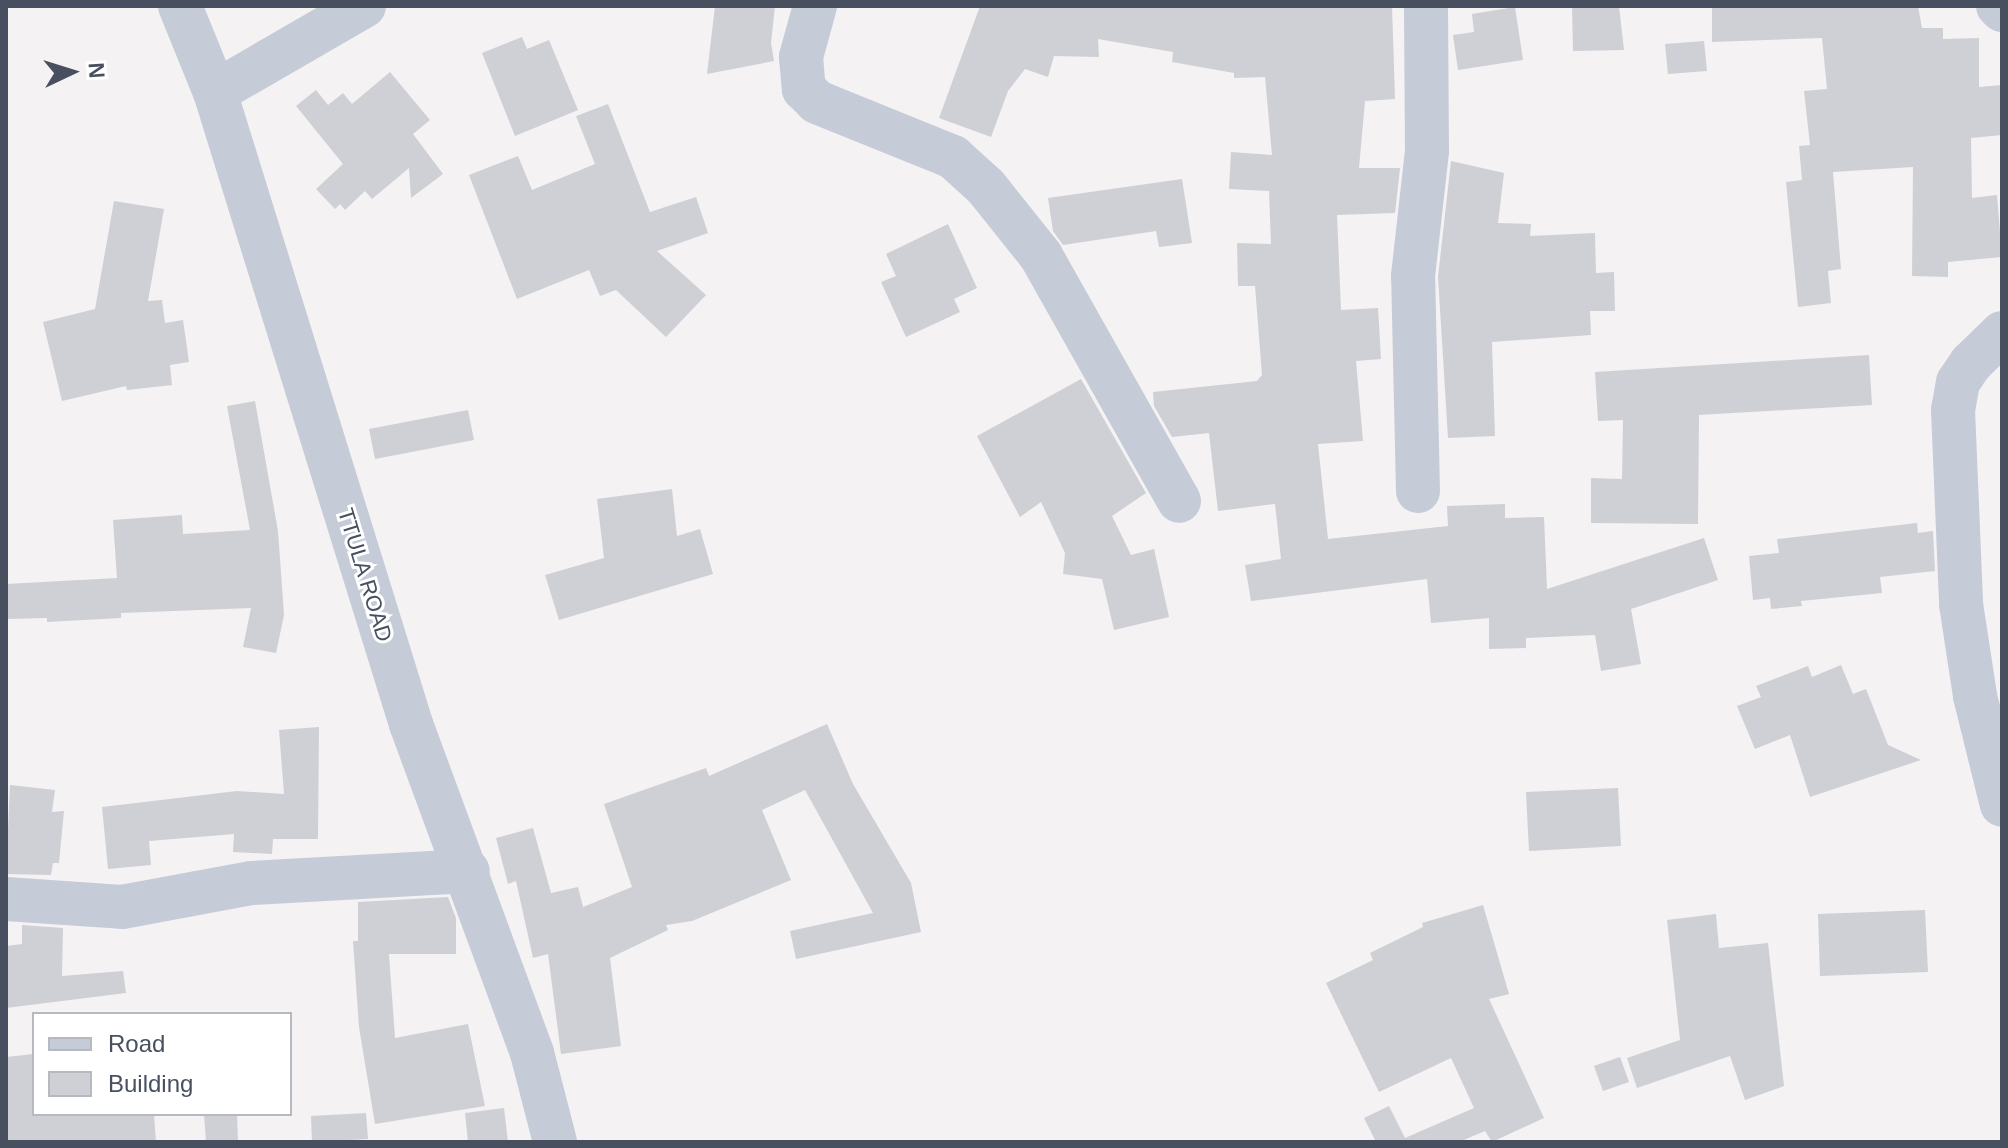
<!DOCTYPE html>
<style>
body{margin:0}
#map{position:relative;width:2008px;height:1148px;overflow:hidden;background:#f4f2f2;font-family:Helvetica,sans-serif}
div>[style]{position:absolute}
.building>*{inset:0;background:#ced0d6}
.minor>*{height:44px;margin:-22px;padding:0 22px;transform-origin:22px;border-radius:22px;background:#c5cbd7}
span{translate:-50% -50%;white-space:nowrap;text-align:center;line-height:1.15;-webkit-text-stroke:6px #fff;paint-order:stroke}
.street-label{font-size:22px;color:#485060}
.frame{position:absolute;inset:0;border:8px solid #485060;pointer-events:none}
.legend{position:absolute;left:32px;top:1012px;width:260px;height:104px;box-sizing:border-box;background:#fff;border:2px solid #b6b9bf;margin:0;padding:10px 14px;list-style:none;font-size:24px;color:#485060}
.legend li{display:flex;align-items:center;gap:16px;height:40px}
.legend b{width:40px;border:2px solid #b6b9bf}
.north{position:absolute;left:32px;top:32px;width:80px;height:80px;-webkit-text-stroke:6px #fff;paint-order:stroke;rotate:86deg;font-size:22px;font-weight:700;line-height:32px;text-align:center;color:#485060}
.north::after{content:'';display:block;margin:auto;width:28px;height:36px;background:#485060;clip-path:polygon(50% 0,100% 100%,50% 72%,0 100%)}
</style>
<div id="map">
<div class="building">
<div style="clip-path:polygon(715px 6px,775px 6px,771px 43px,774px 61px,707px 74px)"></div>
<div style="clip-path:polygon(980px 6px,1392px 6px,1395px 99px,1365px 101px,1359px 168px,1400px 168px,1395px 213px,1337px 215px,1341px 310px,1378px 308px,1381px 359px,1356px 361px,1363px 441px,1318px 444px,1328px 539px,1448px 526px,1447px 506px,1505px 504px,1505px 518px,1544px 517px,1547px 589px,1704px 538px,1718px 580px,1631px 609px,1641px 664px,1601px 671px,1595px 635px,1526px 638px,1526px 648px,1489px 649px,1489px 618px,1431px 623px,1427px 579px,1251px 601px,1245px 565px,1281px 559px,1275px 504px,1218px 511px,1209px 433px,1172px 437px,1154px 406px,1153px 392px,1257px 381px,1262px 375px,1255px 286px,1238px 286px,1237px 243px,1271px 244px,1269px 191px,1229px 189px,1231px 152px,1272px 155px,1265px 77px,1234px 78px,1234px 73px,1172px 62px,1173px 52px,1098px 39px,1099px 57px,1054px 56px,1048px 77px,1025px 69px,1008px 91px,991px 137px,939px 118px)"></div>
<div style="clip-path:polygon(1572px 6px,1619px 6px,1624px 50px,1573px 51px)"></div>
<div style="clip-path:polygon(1712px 6px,1918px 6px,1922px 28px,1943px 28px,1943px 39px,1979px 38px,1979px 87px,2002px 85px,2002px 135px,1971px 138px,1972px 198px,1997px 195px,2002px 257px,1948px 262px,1948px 277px,1912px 276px,1913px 167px,1833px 172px,1841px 269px,1828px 271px,1831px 303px,1798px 307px,1786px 182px,1802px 180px,1799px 146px,1810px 145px,1804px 91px,1827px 89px,1822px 38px,1712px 42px)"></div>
<div style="clip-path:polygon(1515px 7px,1523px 60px,1458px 70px,1453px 35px,1474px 32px,1472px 14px)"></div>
<div style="clip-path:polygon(522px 37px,527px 49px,549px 40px,578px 110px,515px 136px,482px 53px)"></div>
<div style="clip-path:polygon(1704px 41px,1707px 71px,1668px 74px,1665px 44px)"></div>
<div style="clip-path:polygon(390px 72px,430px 120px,413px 134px,443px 174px,411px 198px,409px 168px,372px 199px,365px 191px,345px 210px,340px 204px,335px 209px,316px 189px,343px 164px,296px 106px,316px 90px,328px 105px,343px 93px,352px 104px)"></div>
<div style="clip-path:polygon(608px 104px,650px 212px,696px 197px,708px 233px,657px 251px,706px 295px,666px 337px,616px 290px,600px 296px,589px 270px,517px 299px,469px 175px,518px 156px,532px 190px,595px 164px,576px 116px)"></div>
<div style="clip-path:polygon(1451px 161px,1504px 173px,1498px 223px,1531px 224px,1530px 236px,1595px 233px,1596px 273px,1614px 272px,1615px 311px,1590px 311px,1591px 335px,1492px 342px,1495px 436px,1448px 438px,1438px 277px)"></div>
<div style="clip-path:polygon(1182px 179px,1192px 243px,1159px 247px,1156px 231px,1063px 245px,1053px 231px,1048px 198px)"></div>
<div style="clip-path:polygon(114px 201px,164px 209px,148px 301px,162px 300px,165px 323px,183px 320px,189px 362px,170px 365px,172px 385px,127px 390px,126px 386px,62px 401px,43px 322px,95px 309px)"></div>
<div style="clip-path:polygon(948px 224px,977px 288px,954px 299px,960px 312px,906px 337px,881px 282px,896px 276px,886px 254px)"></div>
<div style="clip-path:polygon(1869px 355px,1872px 405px,1699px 415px,1698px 524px,1591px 523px,1591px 478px,1622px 479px,1623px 420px,1598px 421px,1595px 372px)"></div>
<div style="clip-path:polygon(1081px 379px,1146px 493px,1112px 516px,1131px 555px,1154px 549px,1169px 617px,1114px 630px,1102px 579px,1063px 574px,1065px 553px,1041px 502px,1020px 517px,977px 436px)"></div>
<div style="clip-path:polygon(255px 401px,278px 531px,284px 615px,276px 653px,243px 647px,251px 608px,121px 613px,121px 618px,47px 622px,47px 618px,6px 619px,6px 584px,117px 578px,113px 520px,182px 515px,183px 534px,250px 530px,227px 406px)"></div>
<div style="clip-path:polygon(468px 410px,474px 440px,375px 459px,369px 429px)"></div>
<div style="clip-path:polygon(672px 489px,677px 536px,700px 529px,713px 574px,559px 620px,545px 575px,604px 558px,597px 499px)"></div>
<div style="clip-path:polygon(1917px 523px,1918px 533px,1933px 531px,1935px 571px,1880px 577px,1882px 593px,1801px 601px,1802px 606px,1771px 609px,1770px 598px,1753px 600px,1749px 556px,1779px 553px,1777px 539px)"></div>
<div style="clip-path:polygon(1841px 665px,1853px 694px,1866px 689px,1888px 745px,1921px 760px,1810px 797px,1790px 735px,1755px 749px,1737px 706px,1761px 697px,1756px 686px,1808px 666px,1812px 677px)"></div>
<div style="clip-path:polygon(827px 724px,853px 784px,911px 883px,921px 932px,796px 959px,790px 931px,873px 913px,805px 790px,762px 810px,791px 880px,692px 921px,666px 925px,668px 930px,610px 958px,621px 1046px,561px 1054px,548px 954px,533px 958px,516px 881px,508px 884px,496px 838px,533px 828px,551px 893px,578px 887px,583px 907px,632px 887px,604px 804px,706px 768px,709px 776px)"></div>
<div style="clip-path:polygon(319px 727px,318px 839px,273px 839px,272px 854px,233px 852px,234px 834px,149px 841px,151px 865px,108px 869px,102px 807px,237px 791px,284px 794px,279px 730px)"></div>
<div style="clip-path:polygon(10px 785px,55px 790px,52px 812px,64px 811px,59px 863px,53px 863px,51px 875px,6px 874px)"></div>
<div style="clip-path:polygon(1618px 788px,1621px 846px,1529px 851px,1526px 792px)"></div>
<div style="clip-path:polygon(448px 897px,456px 918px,456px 954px,389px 954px,395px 1038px,468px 1024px,485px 1106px,375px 1124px,359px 1027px,353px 941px,358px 941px,358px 902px)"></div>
<div style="clip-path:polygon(1483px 905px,1509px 994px,1489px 999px,1544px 1118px,1492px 1142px,1485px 1131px,1459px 1142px,1376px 1142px,1364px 1118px,1389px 1106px,1405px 1138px,1474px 1108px,1451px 1058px,1379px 1092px,1326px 983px,1373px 960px,1370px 953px,1423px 927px,1422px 923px)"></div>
<div style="clip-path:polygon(1925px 910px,1928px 972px,1820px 976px,1818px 914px)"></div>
<div style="clip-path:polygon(1716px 914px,1719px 948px,1768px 943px,1784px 1086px,1745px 1100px,1730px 1056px,1637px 1088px,1627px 1058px,1680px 1040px,1667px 920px)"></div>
<div style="clip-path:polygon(22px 925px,63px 928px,62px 976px,123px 971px,126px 993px,6px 1008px,6px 946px,22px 944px)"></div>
<div style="clip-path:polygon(34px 1054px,34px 1114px,154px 1114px,156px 1142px,6px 1142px,6px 1057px)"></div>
<div style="clip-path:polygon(1620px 1057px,1629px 1082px,1603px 1091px,1594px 1066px)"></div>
<div style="clip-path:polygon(504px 1108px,508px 1142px,468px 1142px,465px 1113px)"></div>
<div style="clip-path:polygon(366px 1113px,368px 1139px,312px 1142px,311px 1116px)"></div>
<div style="clip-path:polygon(204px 1114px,237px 1114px,238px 1142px,206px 1142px)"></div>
</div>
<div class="minor">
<div style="left:180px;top:6px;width:93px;rotate:67.9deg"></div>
<div style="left:215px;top:92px;width:662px;rotate:72.77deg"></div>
<div style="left:411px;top:724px;width:351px;rotate:69.8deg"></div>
<div style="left:532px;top:1053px;width:92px;rotate:75.5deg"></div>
<div style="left:815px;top:6px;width:53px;rotate:105.4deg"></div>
<div style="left:801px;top:57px;width:32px;rotate:85deg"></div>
<div style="left:804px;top:89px;width:18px;rotate:45deg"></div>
<div style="left:817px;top:102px;width:147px;rotate:22deg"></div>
<div style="left:953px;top:157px;width:45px;rotate:42.3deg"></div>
<div style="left:986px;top:187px;width:88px;rotate:51.4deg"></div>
<div style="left:1041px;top:256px;width:281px;rotate:60.6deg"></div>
<div style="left:1998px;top:6px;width:6px;rotate:45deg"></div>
<div style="left:215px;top:92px;width:172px;rotate:-30deg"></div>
<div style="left:2002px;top:333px;width:43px;rotate:135.9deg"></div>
<div style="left:1971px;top:363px;width:23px;rotate:124deg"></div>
<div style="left:1958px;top:382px;width:28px;rotate:100deg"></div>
<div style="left:1953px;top:410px;width:194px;rotate:87.6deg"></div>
<div style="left:1961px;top:604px;width:93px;rotate:81.3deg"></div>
<div style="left:1975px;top:696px;width:112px;rotate:76.1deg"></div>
<div style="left:1418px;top:491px;width:215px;rotate:-91.3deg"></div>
<div style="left:1413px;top:276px;width:126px;rotate:-83.6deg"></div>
<div style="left:1427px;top:151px;width:145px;rotate:-90.4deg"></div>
<div style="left:6px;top:899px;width:116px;rotate:3.9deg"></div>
<div style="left:122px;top:907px;width:132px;rotate:-10.5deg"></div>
<div style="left:252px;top:883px;width:216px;rotate:-3.2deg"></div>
</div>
<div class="street-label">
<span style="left:365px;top:575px;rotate:73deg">TTULA ROAD</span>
</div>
<div class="frame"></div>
<ul class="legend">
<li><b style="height:10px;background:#c5cbd7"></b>Road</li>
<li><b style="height:22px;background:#ced0d6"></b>Building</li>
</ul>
<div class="north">N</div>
</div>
